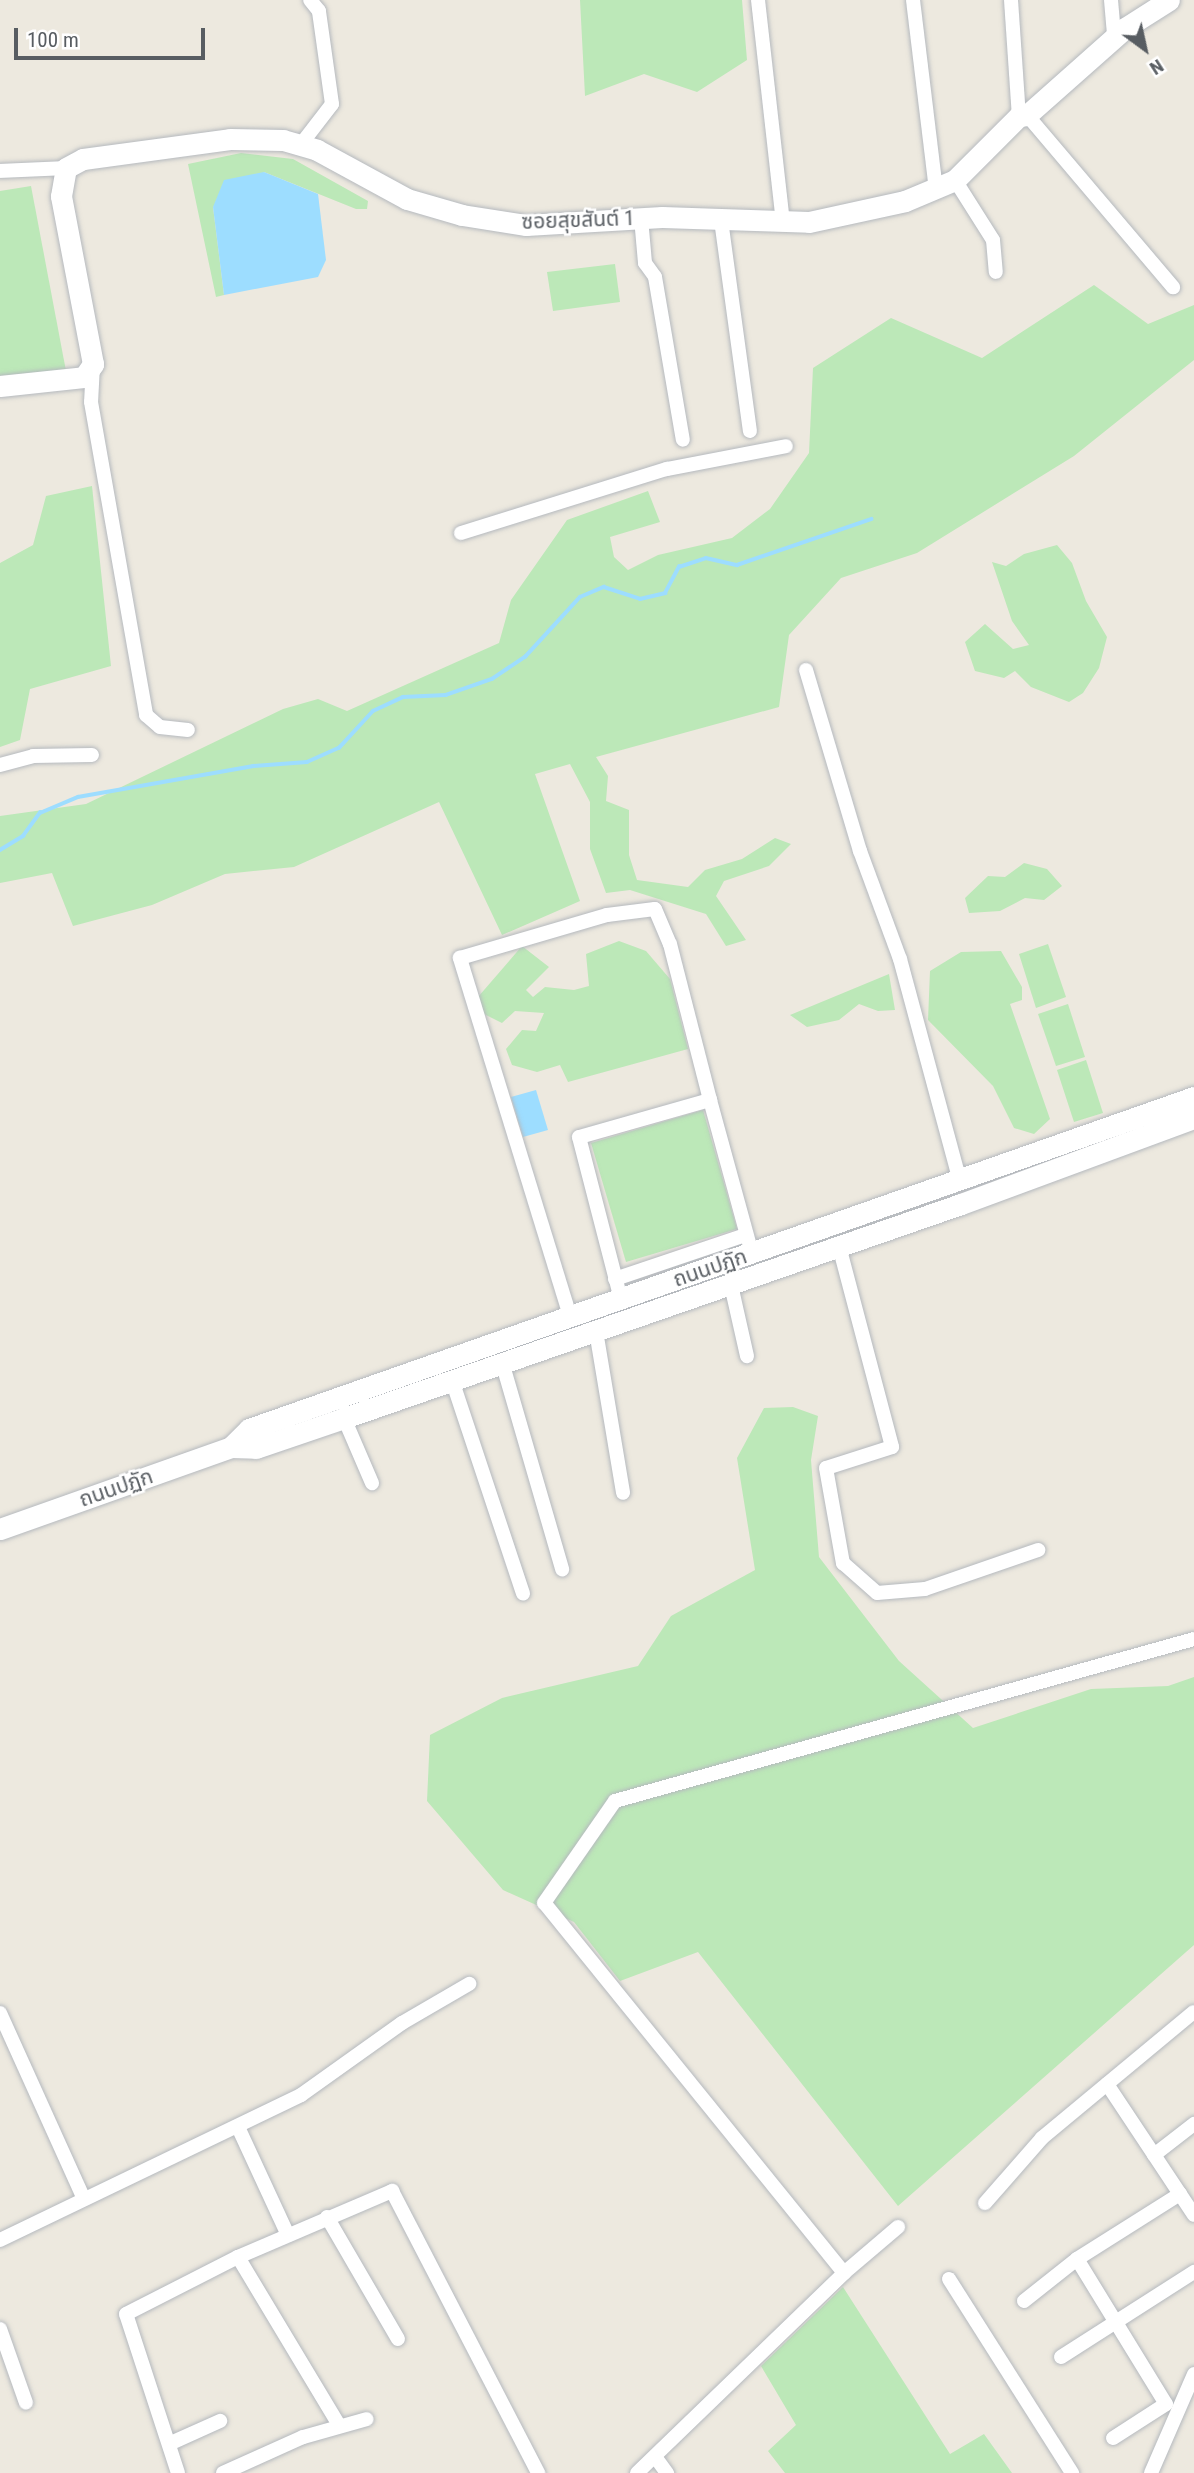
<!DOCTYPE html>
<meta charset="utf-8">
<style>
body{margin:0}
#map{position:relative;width:1194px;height:2473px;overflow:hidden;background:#ede9df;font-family:"Roboto Condensed","Noto Sans Thai",sans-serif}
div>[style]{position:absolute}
.green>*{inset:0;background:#bce8b8}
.water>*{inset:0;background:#9dddff}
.stream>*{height:3.5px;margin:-1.75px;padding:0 1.75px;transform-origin:1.75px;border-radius:1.75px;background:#9dddff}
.roads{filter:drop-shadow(0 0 2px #b5b9be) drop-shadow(0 0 2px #b5b9be)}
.street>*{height:14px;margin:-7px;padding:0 7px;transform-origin:7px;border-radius:7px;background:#fff}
.secondary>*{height:21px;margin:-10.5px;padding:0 10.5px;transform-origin:10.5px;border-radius:10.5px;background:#fff}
span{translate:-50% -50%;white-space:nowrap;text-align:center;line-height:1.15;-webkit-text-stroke:5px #fff;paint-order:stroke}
.street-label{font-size:21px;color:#585d62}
.north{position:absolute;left:1110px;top:14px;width:70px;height:70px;-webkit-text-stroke:5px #fff;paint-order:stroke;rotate:147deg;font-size:19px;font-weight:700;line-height:28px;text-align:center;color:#585d62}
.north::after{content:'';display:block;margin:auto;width:24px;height:32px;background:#585d62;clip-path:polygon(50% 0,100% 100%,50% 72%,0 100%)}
.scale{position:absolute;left:14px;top:28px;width:191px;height:32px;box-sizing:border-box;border:4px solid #585d62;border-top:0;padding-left:9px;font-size:21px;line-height:24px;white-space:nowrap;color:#585d62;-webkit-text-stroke:5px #fff;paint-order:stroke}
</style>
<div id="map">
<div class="green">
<div style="clip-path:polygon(580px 0,742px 0,747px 60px,697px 92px,644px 74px,585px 96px)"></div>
<div style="clip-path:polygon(241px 153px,293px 159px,368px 201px,367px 209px,356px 209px,264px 172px,213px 207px,224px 295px,216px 297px,188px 164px)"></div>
<div style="clip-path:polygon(31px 186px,66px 371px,0 376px,0 191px)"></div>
<div style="clip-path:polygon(615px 264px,620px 302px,553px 311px,547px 272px)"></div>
<div style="clip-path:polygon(1094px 285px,1148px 324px,1194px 305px,1194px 360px,1074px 456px,917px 553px,841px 578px,789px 635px,779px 707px,596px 757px,608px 776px,606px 801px,629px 810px,629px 855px,637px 880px,688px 887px,705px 870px,742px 859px,775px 838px,791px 844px,769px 866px,724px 881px,716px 896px,746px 940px,726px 946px,706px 914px,630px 890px,606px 893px,590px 849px,590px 802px,570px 764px,535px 774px,580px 901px,502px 935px,439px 802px,294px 867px,225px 874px,152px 905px,73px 926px,52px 873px,0 883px,0 816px,86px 804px,283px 709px,318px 699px,347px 711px,499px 643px,511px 600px,567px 520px,648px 491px,660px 522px,610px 537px,614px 557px,628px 570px,658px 555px,732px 538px,770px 509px,809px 453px,813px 368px,891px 318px,982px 358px)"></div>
<div style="clip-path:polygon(92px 486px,111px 666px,30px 689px,20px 740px,0 747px,0 563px,33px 545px,46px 496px)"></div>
<div style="clip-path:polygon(1057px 545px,1072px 563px,1086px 601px,1107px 637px,1099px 668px,1083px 693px,1069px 702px,1031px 687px,1015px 671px,1004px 678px,975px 671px,965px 642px,985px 624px,1013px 649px,1029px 645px,1012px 621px,992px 562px,1006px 566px,1024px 554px)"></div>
<div style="clip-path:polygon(1024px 863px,1047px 869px,1062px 886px,1044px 900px,1025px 898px,1000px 911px,969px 913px,965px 898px,988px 876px,1005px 877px)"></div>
<div style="clip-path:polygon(619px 941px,646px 951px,670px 979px,688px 1049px,568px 1082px,560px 1065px,537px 1072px,512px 1065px,506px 1049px,522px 1030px,536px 1031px,544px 1013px,515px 1011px,502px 1023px,484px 1014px,478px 997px,522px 946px,549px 967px,526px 990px,533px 997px,545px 987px,574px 990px,589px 986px,586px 954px)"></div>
<div style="clip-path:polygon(1048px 944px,1066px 997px,1036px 1008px,1019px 954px)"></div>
<div style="clip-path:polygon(1001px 951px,1022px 987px,1022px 1000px,1010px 1004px,1050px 1119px,1034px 1134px,1014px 1128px,993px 1086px,928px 1020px,930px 971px,961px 952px)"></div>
<div style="clip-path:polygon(889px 974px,895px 1010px,878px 1011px,859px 1004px,839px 1020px,807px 1027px,790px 1015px)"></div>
<div style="clip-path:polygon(1068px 1004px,1085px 1057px,1056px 1066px,1038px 1014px)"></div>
<div style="clip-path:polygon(1086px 1060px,1103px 1113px,1074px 1122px,1057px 1070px)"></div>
<div style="clip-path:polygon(703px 1110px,737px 1229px,626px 1262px,591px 1143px)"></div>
<div style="clip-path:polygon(793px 1407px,818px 1416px,811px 1460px,819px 1557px,899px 1661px,973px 1728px,1091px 1689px,1168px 1686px,1194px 1677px,1194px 1945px,898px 2206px,698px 1952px,620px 1981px,574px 1922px,503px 1890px,427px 1801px,430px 1735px,502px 1698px,638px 1666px,671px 1616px,755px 1570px,737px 1458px,764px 1408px)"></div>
<div style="clip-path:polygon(843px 2287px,950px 2454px,984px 2434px,1012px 2473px,785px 2473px,768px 2451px,796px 2425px,761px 2366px)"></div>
</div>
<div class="water">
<div style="clip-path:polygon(264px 172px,318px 194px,326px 260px,318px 277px,224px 295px,213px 207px,224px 180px)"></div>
<div style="clip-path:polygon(536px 1090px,548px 1130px,523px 1137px,511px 1097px)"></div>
</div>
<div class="stream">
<div style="left:0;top:850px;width:27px;rotate:-31deg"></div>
<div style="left:23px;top:836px;width:29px;rotate:-54deg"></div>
<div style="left:40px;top:813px;width:41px;rotate:-22.8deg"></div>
<div style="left:78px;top:797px;width:178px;rotate:-10deg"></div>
<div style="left:253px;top:766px;width:54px;rotate:-4.2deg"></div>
<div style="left:307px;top:762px;width:35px;rotate:-24deg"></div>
<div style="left:339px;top:748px;width:50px;rotate:-47.4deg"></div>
<div style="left:373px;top:711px;width:33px;rotate:-25deg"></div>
<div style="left:403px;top:697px;width:43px;rotate:-2.7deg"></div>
<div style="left:446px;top:695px;width:49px;rotate:-19.2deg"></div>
<div style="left:492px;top:679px;width:40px;rotate:-34deg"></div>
<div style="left:525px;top:657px;width:81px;rotate:-47.5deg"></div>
<div style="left:580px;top:597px;width:26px;rotate:-23deg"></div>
<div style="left:604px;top:587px;width:38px;rotate:18deg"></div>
<div style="left:640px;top:599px;width:26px;rotate:-13deg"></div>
<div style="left:665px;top:593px;width:30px;rotate:-62deg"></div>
<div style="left:679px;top:567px;width:28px;rotate:-18deg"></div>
<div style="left:706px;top:558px;width:32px;rotate:13deg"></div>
<div style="left:737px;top:565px;width:142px;rotate:-18.9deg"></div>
</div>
<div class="roads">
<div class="street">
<div style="left:758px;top:0;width:223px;rotate:83.6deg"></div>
<div style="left:913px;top:0;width:190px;rotate:83.1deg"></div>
<div style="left:1011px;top:0;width:116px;rotate:86.1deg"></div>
<div style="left:1111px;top:0;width:37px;rotate:85deg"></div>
<div style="left:1027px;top:115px;width:226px;rotate:49.7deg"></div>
<div style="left:302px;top:143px;width:49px;rotate:-52.4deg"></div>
<div style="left:332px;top:104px;width:94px;rotate:-98deg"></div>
<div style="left:319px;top:11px;width:14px;rotate:-129deg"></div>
<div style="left:0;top:171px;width:66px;rotate:-2.6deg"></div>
<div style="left:955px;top:180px;width:71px;rotate:57.7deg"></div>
<div style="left:993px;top:240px;width:32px;rotate:85deg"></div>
<div style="left:641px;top:218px;width:45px;rotate:84.9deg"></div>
<div style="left:645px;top:263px;width:17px;rotate:54deg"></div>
<div style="left:655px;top:277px;width:165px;rotate:80.3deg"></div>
<div style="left:721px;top:220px;width:213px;rotate:82.2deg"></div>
<div style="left:93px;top:365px;width:37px;rotate:93deg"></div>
<div style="left:91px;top:402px;width:318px;rotate:80deg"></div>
<div style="left:146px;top:715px;width:18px;rotate:41deg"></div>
<div style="left:160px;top:727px;width:28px;rotate:6deg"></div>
<div style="left:461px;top:533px;width:216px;rotate:-17.3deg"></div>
<div style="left:667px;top:469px;width:121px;rotate:-10.9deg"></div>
<div style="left:806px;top:670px;width:189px;rotate:73.4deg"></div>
<div style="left:860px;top:851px;width:115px;rotate:69.7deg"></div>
<div style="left:900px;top:959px;width:230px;rotate:74.9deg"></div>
<div style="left:0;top:765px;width:34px;rotate:-15deg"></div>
<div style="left:33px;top:756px;width:59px;rotate:-1deg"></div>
<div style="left:710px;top:1100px;width:160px;rotate:74.7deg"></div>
<div style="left:839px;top:1246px;width:208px;rotate:75.2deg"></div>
<div style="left:892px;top:1447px;width:69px;rotate:162.3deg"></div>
<div style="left:826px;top:1468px;width:97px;rotate:79.9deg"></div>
<div style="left:843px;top:1563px;width:45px;rotate:41.4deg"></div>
<div style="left:877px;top:1593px;width:48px;rotate:-4.8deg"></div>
<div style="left:925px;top:1589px;width:120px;rotate:-19deg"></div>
<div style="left:615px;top:1279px;width:138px;rotate:-18.6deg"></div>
<div style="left:731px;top:1285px;width:73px;rotate:77.3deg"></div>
<div style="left:570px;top:1316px;width:375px;rotate:-107.1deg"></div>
<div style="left:460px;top:958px;width:153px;rotate:-16.3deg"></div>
<div style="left:607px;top:915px;width:48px;rotate:-7.1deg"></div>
<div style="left:655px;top:909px;width:38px;rotate:67deg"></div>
<div style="left:670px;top:944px;width:161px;rotate:75.6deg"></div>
<div style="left:710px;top:1100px;width:136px;rotate:164.2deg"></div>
<div style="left:579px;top:1137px;width:167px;rotate:75.5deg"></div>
<div style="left:596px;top:1331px;width:164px;rotate:80.5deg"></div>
<div style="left:502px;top:1362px;width:216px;rotate:73.8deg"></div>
<div style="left:452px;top:1380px;width:225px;rotate:71.6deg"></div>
<div style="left:344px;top:1418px;width:71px;rotate:66.7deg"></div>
<div style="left:0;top:2013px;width:204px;rotate:65.7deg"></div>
<div style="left:1107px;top:2084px;width:157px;rotate:56.4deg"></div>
<div style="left:238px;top:2127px;width:119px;rotate:65.2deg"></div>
<div style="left:1154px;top:2155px;width:51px;rotate:-37.8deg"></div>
<div style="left:985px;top:2203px;width:86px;rotate:-48.8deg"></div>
<div style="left:1042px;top:2138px;width:197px;rotate:-39.7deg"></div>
<div style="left:327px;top:2217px;width:141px;rotate:59.8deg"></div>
<div style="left:0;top:2240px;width:334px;rotate:-25.7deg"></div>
<div style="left:301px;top:2095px;width:124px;rotate:-35.5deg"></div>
<div style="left:402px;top:2023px;width:78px;rotate:-30.2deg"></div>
<div style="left:238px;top:2257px;width:196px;rotate:59deg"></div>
<div style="left:1077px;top:2259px;width:170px;rotate:58.5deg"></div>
<div style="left:1166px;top:2404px;width:63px;rotate:147.3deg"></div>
<div style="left:844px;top:2273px;width:71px;rotate:-40.4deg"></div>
<div style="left:949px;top:2279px;width:230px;rotate:57.6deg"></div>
<div style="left:1024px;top:2301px;width:68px;rotate:-38.4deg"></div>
<div style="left:1077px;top:2259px;width:122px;rotate:-32.3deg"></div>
<div style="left:0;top:2329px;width:78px;rotate:70.6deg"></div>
<div style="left:1061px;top:2357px;width:158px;rotate:-32.6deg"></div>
<div style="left:171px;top:2443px;width:54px;rotate:-24.2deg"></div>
<div style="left:656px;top:2458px;width:19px;rotate:54deg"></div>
<div style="left:178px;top:2473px;width:167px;rotate:-108.1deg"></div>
<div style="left:126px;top:2314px;width:126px;rotate:-27deg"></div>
<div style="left:238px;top:2257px;width:168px;rotate:-23.2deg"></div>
<div style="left:392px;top:2191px;width:318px;rotate:62.6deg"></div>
<div style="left:223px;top:2473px;width:88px;rotate:-24.2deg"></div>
<div style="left:303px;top:2437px;width:66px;rotate:-15.7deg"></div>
<div style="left:637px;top:2473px;width:288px;rotate:-44deg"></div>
<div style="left:844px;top:2273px;width:476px;rotate:-129deg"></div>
<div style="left:544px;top:1903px;width:124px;rotate:-55.2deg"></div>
<div style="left:615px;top:1801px;width:601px;rotate:-15.63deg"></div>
<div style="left:1151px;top:2473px;width:108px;rotate:-66.5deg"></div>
</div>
<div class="secondary">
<div style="left:0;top:386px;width:84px;rotate:-6.1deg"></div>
<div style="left:84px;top:377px;width:16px;rotate:-55deg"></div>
<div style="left:93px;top:364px;width:171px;rotate:-100.8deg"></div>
<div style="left:61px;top:196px;width:28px;rotate:-80deg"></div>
<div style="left:66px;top:168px;width:19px;rotate:-28deg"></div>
<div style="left:83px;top:159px;width:148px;rotate:-7.7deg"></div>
<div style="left:230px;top:139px;width:53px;rotate:1.1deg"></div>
<div style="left:283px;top:140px;width:35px;rotate:16deg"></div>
<div style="left:317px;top:150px;width:102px;rotate:28.6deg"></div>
<div style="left:407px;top:199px;width:57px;rotate:16.2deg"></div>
<div style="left:462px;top:215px;width:65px;rotate:8.9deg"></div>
<div style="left:526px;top:225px;width:136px;rotate:-3.4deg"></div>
<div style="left:662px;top:217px;width:147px;rotate:1.9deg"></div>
<div style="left:809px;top:222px;width:98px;rotate:-12.3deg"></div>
<div style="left:905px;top:201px;width:54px;rotate:-22.8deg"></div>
<div style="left:955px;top:180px;width:91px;rotate:-45deg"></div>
<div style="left:1019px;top:116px;width:8px;rotate:-7deg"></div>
<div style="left:1027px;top:115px;width:131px;rotate:-41.6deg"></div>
<div style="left:1125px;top:28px;width:52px;rotate:-32.5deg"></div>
<div style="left:231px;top:1447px;width:25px;rotate:-45deg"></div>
<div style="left:249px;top:1429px;width:1002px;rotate:-19.36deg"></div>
<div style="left:0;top:1529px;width:245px;rotate:-19.5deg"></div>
<div style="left:231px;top:1447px;width:25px;rotate:2deg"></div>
<div style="left:256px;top:1448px;width:93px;rotate:-18.8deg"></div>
<div style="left:344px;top:1418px;width:653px;rotate:-19.13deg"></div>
<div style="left:961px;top:1204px;width:248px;rotate:-20.3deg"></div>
</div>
</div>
<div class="street-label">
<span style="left:578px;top:220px;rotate:-2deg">ซอยสุขสันต์ 1</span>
<span style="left:710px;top:1268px;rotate:-19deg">ถนนปฏัก</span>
<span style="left:116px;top:1488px;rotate:-19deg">ถนนปฏัก</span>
</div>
<div class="north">N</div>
<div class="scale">100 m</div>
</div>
